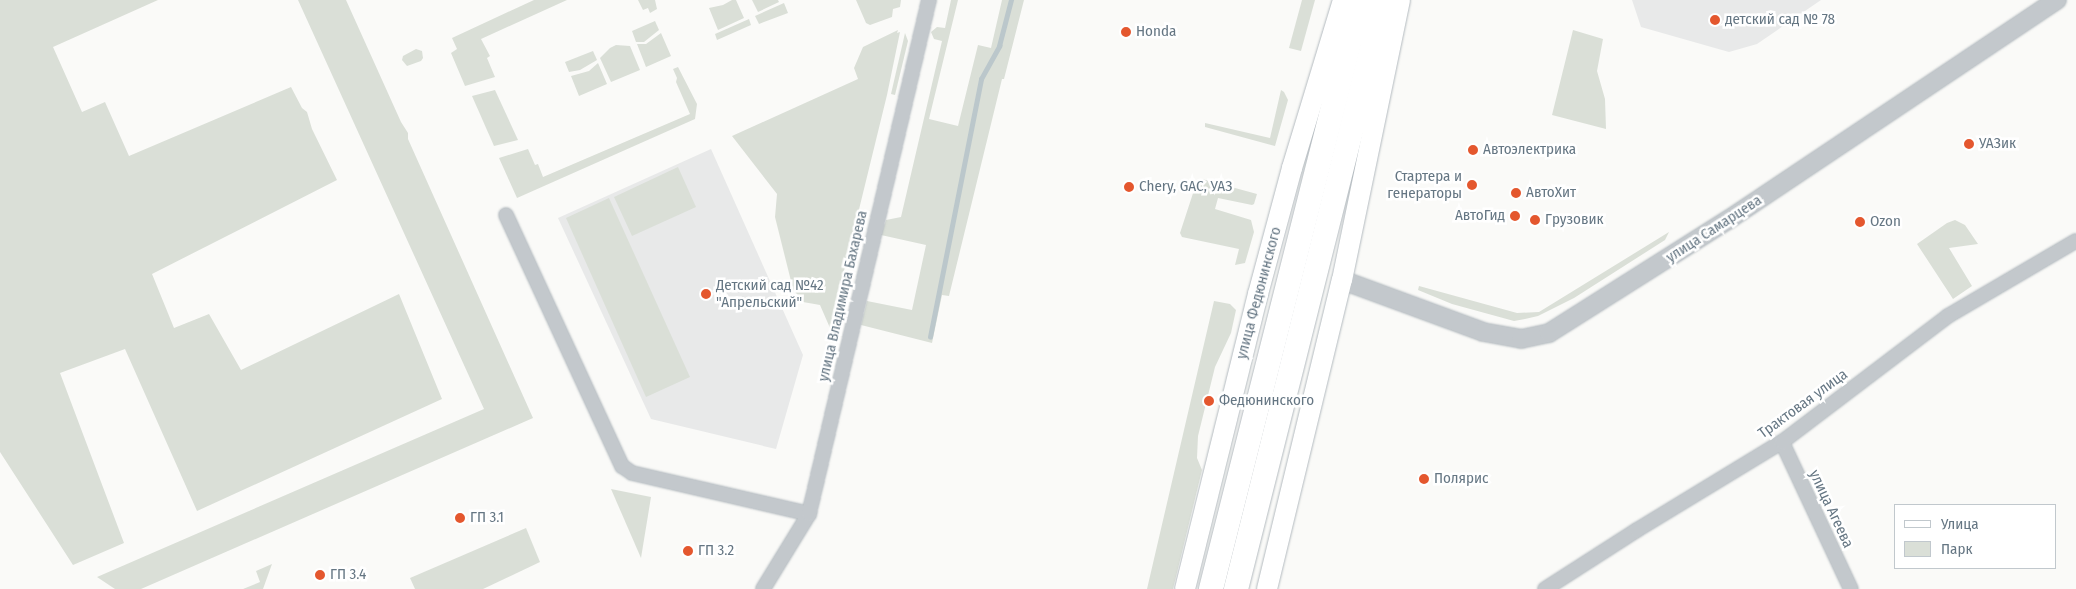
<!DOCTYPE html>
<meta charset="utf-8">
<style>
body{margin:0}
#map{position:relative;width:2076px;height:589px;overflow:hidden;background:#fafaf8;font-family:"Fira Sans Condensed",sans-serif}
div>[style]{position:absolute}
.built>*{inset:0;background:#e8e9e9}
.green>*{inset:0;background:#dadfd7}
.stream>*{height:4.5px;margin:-2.25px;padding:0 2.25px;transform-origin:2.25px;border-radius:2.25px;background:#bbc7cb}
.roads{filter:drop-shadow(0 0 1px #b3babf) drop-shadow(0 0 1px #b3babf)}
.minor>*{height:14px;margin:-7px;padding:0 7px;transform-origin:7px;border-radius:7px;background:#c3c8cc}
.tertiary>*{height:18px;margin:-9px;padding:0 9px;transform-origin:9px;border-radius:9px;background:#c3c8cc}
.secondary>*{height:20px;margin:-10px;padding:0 10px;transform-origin:10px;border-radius:10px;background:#fff}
.trunk>*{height:24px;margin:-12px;padding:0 12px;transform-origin:12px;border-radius:12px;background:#fff}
.dots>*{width:14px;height:14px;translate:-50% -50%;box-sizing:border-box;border:2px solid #fff;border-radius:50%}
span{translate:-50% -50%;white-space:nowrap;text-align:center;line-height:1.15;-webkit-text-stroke:5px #fff;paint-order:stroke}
.poi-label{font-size:15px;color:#657683}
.left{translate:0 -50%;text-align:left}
.right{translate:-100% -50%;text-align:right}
.street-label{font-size:15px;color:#657683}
.legend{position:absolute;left:1894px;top:504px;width:162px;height:65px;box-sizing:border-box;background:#fff;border:1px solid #c1c8cd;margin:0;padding:6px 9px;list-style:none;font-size:15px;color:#657683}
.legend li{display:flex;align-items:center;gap:10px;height:25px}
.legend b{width:25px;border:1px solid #c1c8cd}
</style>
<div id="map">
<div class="built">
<div style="clip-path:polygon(1632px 0,1821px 0,1757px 44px,1729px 52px,1641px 27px)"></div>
<div style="clip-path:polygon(711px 149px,803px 355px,776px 449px,651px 419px,558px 218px)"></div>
</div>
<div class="green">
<div style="clip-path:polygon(0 0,158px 0,53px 47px,82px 112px,105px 102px,129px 156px,291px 87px,302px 108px,307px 112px,312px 129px,337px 180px,152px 274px,174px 328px,209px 314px,241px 370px,399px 294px,442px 399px,197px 511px,125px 349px,60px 373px,124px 543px,73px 565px,0 452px)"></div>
<div style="clip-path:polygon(298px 0,346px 0,401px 122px,408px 133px,408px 139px,533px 418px,141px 589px,115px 589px,97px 577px,484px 409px)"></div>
<div style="clip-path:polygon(534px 0,567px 0,481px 39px,490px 56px,487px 58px,495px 77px,465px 86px,451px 53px,457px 49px,452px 38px)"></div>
<div style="clip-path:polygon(638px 0,655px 0,657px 9px,650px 13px,648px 8px,643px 10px)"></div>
<div style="clip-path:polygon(732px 0,736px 0,744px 18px,718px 30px,709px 8px,723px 5px)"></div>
<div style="clip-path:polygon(752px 0,778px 0,779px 2px,758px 12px)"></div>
<div style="clip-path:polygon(856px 0,901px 0,900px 7px,893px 9px,892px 17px,870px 25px,866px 23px)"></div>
<div style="clip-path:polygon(951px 0,958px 0,929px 119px,958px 126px,978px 45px,991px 48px,1002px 0,1024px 0,1004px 79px,1002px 79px,949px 296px,942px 295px,932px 343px,861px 325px,867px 301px,912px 310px,926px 245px,881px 235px,886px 220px,901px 217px,942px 41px,934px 39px,931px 32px,937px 27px,945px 28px)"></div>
<div style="clip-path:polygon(1302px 0,1315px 0,1301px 51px,1289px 48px)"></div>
<div style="clip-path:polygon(784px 3px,788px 13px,759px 24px,755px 16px)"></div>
<div style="clip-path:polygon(749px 19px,751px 25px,717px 40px,715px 34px)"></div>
<div style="clip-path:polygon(655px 21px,659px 30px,644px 42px,636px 42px,632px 31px)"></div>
<div style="clip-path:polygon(898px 30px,897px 33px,900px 32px,887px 95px,830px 328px,820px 305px,803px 302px,793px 289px,775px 217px,777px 194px,732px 136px,858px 79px,854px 68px,863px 47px)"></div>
<div style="clip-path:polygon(1573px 30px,1603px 39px,1597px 71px,1605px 99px,1606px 129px,1552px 115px)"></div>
<div style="clip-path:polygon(661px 33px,671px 56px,646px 67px,637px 44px,646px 44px)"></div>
<div style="clip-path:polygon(905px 33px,908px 41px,895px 95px,891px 94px)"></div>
<div style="clip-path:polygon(616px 45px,630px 46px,640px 70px,611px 82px,600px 58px,610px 48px)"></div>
<div style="clip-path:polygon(416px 49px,422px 51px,423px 58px,421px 61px,407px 66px,402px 60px,403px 56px)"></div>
<div style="clip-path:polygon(593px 51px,597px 60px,580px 70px,569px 72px,565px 62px)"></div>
<div style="clip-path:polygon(598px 63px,607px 84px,579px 96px,571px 76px,589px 71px)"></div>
<div style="clip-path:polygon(678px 67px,697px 104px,695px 119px,517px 198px,499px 158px,528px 149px,535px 165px,538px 164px,543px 177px,690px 114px,676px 82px,677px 78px,673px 69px)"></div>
<div style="clip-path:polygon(495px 90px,518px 140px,494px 146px,472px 96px)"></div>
<div style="clip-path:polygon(1281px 90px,1284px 92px,1288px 100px,1275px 146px,1205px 127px,1205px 123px,1270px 138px)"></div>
<div style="clip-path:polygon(678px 167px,696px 207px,632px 236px,614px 197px)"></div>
<div style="clip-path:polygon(1202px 179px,1257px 194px,1254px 204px,1252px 205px,1218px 198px,1215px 209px,1251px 220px,1254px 232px,1245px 263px,1235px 265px,1239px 249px,1182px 237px,1180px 233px,1197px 181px)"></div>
<div style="clip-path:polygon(609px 198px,690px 377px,646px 397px,566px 218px)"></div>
<div style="clip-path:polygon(1955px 220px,1965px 225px,1978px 244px,1949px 248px,1972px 286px,1953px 299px,1917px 244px,1947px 223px)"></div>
<div style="clip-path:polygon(1669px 232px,1665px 240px,1574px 298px,1538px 316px,1525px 319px,1514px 321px,1452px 304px,1418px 290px,1419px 286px,1517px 313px,1539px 312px)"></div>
<div style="clip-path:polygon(1214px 301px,1230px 304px,1236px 310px,1231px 333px,1215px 367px,1198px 436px,1197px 458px,1202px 470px,1173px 589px,1147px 589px)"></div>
<div style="clip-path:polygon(611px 489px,651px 497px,641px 558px)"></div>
<div style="clip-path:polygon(526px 528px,540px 562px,483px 589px,415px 589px,410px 578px)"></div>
<div style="clip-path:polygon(272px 564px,263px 589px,243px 589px,260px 582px,256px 571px)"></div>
</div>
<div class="stream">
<div style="left:930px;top:337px;width:263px;rotate:-78.8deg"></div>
<div style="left:981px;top:79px;width:38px;rotate:-61deg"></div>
<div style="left:999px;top:46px;width:48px;rotate:-75.4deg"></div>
</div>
<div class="roads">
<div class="minor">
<div style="left:506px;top:215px;width:277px;rotate:65.2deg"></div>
<div style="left:622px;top:466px;width:12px;rotate:35deg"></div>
<div style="left:632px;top:473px;width:182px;rotate:13deg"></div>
<div style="left:1782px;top:442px;width:162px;rotate:64.9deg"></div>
<div style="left:763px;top:589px;width:88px;rotate:-58.5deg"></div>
<div style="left:809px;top:514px;width:528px;rotate:-76.86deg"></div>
<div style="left:1545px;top:589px;width:109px;rotate:-32.7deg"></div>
<div style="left:1637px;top:530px;width:170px;rotate:-31.3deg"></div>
<div style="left:1782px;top:442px;width:208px;rotate:-37.2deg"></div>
<div style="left:1948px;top:316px;width:148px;rotate:-30.4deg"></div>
</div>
<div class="tertiary">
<div style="left:1342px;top:280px;width:150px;rotate:20.2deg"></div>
<div style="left:1483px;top:332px;width:39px;rotate:10deg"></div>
<div style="left:1521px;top:339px;width:29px;rotate:-12deg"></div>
<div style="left:1549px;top:333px;width:212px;rotate:-32.3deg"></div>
<div style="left:1728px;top:220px;width:396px;rotate:-33.8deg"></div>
</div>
<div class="secondary">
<div style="left:1185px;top:589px;width:304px;rotate:-76.1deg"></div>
<div style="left:1258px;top:294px;width:131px;rotate:-74.9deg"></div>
<div style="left:1292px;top:168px;width:176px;rotate:-73.1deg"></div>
<div style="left:1267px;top:589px;width:318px;rotate:-76.4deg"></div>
<div style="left:1342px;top:280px;width:286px;rotate:-78.3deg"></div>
</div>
<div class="trunk">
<div style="left:1211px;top:589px;width:608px;rotate:-75.8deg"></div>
<div style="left:1236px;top:589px;width:607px;rotate:-75.9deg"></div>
</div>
</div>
<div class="dots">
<div style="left:1715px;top:20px;background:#e4572e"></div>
<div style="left:1126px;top:32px;background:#e4572e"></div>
<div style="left:1969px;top:144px;background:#e4572e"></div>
<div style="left:1473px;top:150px;background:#e4572e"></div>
<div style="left:1472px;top:185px;background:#e4572e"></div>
<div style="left:1129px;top:187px;background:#e4572e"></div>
<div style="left:1516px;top:193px;background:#e4572e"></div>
<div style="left:1515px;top:216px;background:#e4572e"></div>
<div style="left:1535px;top:220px;background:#e4572e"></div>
<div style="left:1860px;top:222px;background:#e4572e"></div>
<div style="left:706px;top:294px;background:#e4572e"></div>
<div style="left:1209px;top:401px;background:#e4572e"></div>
<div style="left:1424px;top:479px;background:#e4572e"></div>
<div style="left:460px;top:518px;background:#e4572e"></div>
<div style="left:688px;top:551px;background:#e4572e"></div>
<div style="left:320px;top:575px;background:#e4572e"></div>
</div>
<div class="poi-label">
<span class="left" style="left:1725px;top:20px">детский сад № 78</span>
<span class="left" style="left:1136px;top:32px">Honda</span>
<span class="left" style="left:1979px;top:144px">УАЗик</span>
<span class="left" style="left:1483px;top:150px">Автоэлектрика</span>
<span class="right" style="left:1462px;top:185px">Стартера и<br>генераторы</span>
<span class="left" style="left:1139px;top:187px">Chery, GAC, УАЗ</span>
<span class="left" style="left:1526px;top:193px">АвтоХит</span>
<span class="right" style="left:1505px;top:216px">АвтоГид</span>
<span class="left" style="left:1545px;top:220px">Грузовик</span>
<span class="left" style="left:1870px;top:222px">Ozon</span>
<span class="left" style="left:716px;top:294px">Детский сад №42<br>"Апрельский"</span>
<span class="left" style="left:1219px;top:401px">Федюнинского</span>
<span class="left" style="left:1434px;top:479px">Полярис</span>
<span class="left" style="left:470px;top:518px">ГП 3.1</span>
<span class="left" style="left:698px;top:551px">ГП 3.2</span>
<span class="left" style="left:330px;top:575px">ГП 3.4</span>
</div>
<div class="street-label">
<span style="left:1714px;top:229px;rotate:-33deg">улица Самарцева</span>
<span style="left:1259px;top:293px;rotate:-75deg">улица Федюнинского</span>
<span style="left:843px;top:296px;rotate:-77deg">улица Владимира Бахарева</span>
<span style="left:1803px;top:404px;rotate:-36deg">Трактовая улица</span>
<span style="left:1831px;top:509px;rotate:65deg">улица Агеева</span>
</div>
<ul class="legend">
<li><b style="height:6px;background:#fff"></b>Улица</li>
<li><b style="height:14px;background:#dadfd7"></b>Парк</li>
</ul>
</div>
